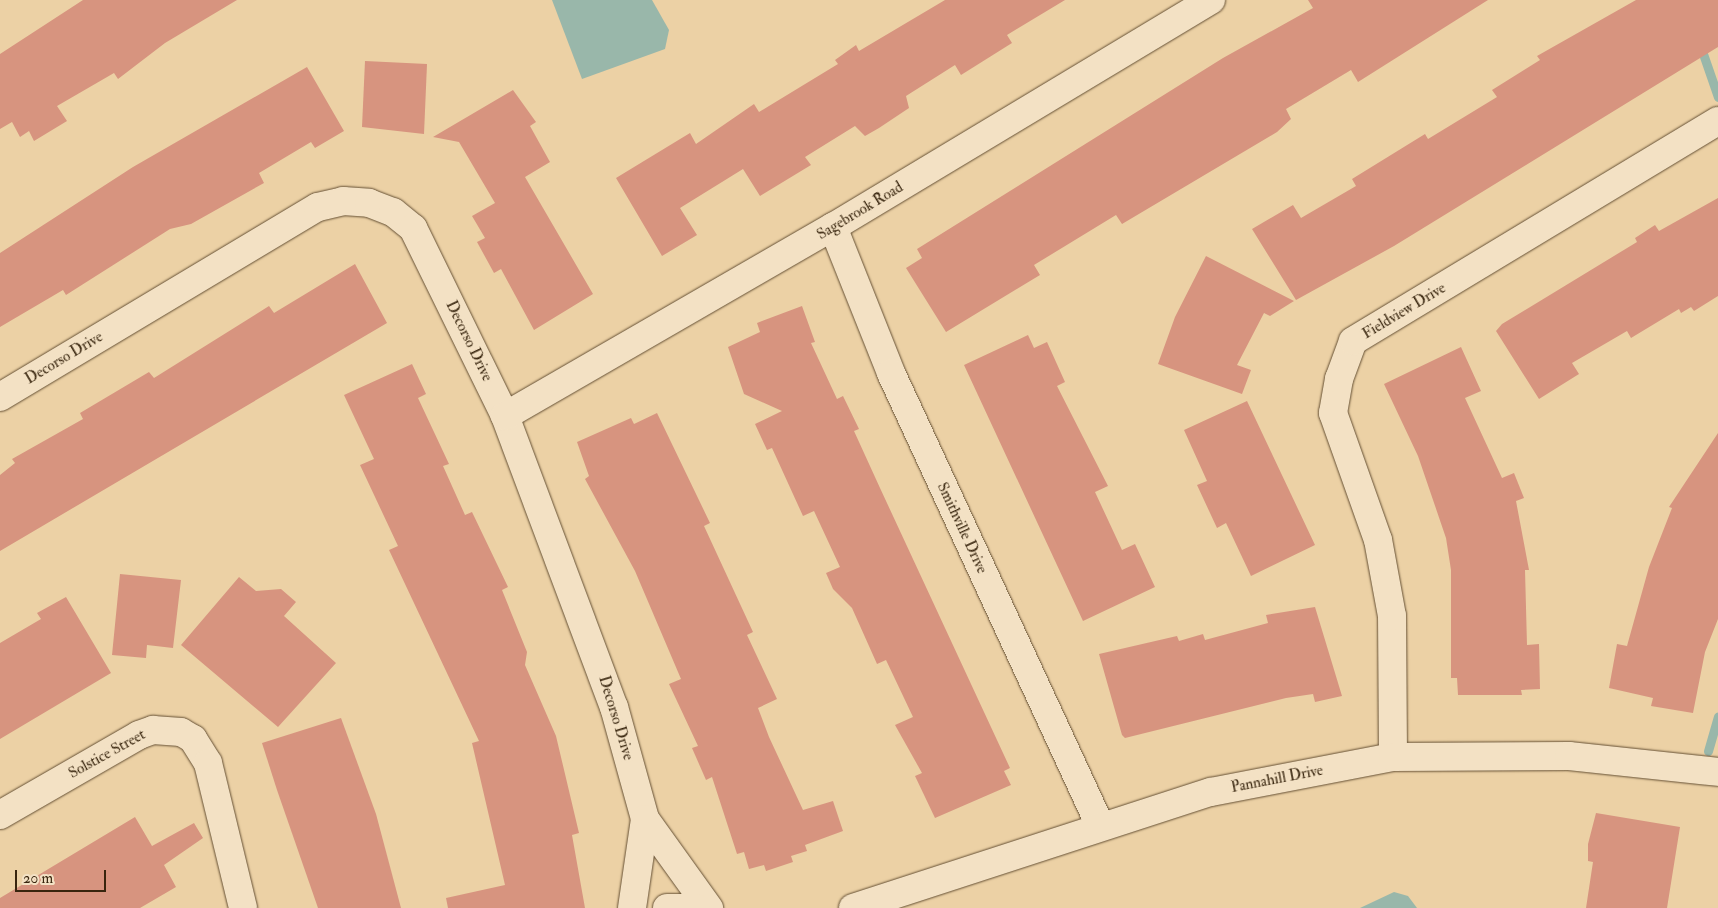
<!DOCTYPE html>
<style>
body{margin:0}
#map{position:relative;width:1718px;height:908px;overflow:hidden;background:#ecd1a5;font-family:"IM FELL Double Pica",serif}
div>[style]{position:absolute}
.water>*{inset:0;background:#99b7aa}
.stream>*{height:9px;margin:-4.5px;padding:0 4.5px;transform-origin:4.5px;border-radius:4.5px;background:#99b7aa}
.building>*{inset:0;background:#d7947f}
.roads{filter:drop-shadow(0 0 1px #655034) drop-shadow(0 0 1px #655034)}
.street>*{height:28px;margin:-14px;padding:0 14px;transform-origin:14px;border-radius:14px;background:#f3e1c4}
span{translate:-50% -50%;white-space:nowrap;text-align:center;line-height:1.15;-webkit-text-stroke:4.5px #f3e1c4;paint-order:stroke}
.street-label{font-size:15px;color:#38250e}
.scale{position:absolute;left:15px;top:870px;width:91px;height:22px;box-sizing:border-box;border:2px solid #38250e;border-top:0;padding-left:6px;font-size:15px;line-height:18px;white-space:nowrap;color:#38250e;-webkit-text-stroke:4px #f3e1c4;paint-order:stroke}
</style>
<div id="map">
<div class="water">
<div style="clip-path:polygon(552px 0,652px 0,669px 30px,665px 49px,582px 79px)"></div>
<div style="clip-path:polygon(1394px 892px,1408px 896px,1417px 908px,1360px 908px)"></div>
</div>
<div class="stream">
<div style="left:1700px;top:45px;width:55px;rotate:70.9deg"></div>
<div style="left:1708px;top:751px;width:36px;rotate:-74deg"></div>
</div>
<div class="building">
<div style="clip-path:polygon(83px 0,237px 0,165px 43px,118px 79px,114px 73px,57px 106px,67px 121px,34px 141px,29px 131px,20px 137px,12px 122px,0 129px,0 54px)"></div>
<div style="clip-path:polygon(945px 0,1065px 0,1007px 35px,1012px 43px,961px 75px,955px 65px,906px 96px,909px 108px,879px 128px,865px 136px,855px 126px,805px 157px,811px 165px,760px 196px,743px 169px,680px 208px,697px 235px,662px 256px,616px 178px,690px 133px,696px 144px,754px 104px,759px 112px,838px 64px,835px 60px,856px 45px,859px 51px)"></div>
<div style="clip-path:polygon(1308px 0,1488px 0,1358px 82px,1351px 70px,1286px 109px,1291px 119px,1277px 132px,1122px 224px,1116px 215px,1034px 265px,1040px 275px,946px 332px,906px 268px,922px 258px,917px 249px,1223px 58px,1313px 8px)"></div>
<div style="clip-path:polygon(1636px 0,1718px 0,1718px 47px,1394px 246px,1296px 300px,1252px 229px,1293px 205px,1301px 218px,1356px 186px,1352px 179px,1425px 134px,1428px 139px,1497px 97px,1492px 90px,1540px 60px,1537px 56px)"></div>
<div style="clip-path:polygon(365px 61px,427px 64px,424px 134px,362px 127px)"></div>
<div style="clip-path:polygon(307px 67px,344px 131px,315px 148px,311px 142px,259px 173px,264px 183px,191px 224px,170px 229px,66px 295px,63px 290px,0 327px,0 253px,133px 167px)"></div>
<div style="clip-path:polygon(513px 90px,536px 122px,530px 126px,550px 162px,525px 177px,593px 294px,534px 330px,501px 269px,494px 273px,477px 242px,485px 238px,472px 216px,495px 203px,459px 142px,433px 137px)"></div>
<div style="clip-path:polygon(1718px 198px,1718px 296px,1694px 311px,1691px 307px,1681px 313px,1679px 309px,1631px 338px,1627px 331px,1572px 363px,1579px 374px,1539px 399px,1496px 331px,1502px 324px,1637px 242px,1635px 238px,1655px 225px,1659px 231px)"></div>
<div style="clip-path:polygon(1206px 256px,1294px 301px,1270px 316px,1264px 313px,1237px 365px,1251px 370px,1242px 394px,1158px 364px,1175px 317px)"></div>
<div style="clip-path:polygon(355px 264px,387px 323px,0 551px,0 475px,15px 463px,12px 459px,83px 419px,80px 413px,149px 372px,154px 378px,269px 306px,274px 313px)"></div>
<div style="clip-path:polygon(802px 306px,815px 342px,811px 343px,837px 399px,843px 396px,859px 429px,854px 431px,880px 488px,1010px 768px,1004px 771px,1011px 785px,935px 818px,915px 776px,922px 773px,895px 725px,913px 717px,886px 660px,877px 664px,852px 608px,833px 589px,826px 573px,840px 567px,814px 511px,803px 516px,772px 448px,767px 450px,755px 424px,782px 411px,744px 394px,728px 347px,760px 332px,757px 323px)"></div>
<div style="clip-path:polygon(1028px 335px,1034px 348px,1047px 342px,1065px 382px,1057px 386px,1108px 486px,1095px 492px,1122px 550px,1135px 544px,1155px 587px,1083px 621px,964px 365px)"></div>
<div style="clip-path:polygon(1461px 347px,1481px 391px,1465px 398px,1502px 478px,1514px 473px,1524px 498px,1516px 501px,1529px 570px,1525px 570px,1527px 645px,1539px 644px,1540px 689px,1521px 690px,1522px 695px,1458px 695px,1457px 678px,1451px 678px,1451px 570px,1446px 538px,1418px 456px,1384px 384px)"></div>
<div style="clip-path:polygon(412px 364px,426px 394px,418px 398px,449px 464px,443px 466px,465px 515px,472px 512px,508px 587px,502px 590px,527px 652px,525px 665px,556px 736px,579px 833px,572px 835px,585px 908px,448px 908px,446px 898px,505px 885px,472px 743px,479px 741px,389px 550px,398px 546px,360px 465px,374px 459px,344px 395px)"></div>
<div style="clip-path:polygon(1247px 401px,1315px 545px,1251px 576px,1226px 523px,1217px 528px,1197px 485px,1207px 481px,1184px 430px)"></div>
<div style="clip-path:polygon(657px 413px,710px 523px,704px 526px,753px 632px,747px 635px,777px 699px,758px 708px,769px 737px,803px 810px,833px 801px,843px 831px,805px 845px,807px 851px,791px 856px,793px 862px,766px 871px,764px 865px,749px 869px,744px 852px,737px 854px,712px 777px,706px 780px,692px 748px,698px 746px,669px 684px,681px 679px,635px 571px,585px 479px,589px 476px,577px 442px,631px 418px,634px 424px)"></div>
<div style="clip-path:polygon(1718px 433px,1718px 619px,1705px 652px,1693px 713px,1651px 706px,1653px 698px,1609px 688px,1617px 644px,1627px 646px,1649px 567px,1672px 508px,1669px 507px)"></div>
<div style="clip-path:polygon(120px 574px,181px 580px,173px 648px,147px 645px,146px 658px,112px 655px)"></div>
<div style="clip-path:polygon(239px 577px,256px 591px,281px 589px,296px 602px,284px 616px,336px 663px,278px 727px,181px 645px)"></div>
<div style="clip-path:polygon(66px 597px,111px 673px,0 739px,0 643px,41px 619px,37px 613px)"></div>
<div style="clip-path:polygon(1315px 607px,1342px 696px,1315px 702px,1313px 694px,1286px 698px,1125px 738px,1122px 735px,1099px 654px,1177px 636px,1179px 641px,1203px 634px,1205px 640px,1268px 623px,1266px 615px)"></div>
<div style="clip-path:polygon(341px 718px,376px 814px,401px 908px,318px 908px,277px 790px,262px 743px)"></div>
<div style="clip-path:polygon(1596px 813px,1680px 827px,1667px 908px,1586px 908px,1593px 862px,1588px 861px,1588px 844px)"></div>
<div style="clip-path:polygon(135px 817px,152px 846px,194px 823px,203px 838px,164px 865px,176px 887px,140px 908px,0 908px,0 898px)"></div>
</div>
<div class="roads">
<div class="street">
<div style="left:833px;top:227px;width:157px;rotate:68.3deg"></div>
<div style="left:891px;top:373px;width:498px;rotate:65.2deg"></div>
<div style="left:0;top:397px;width:370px;rotate:-30.9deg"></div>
<div style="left:318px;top:207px;width:26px;rotate:-13deg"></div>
<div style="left:343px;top:201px;width:26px;rotate:4deg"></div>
<div style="left:369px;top:203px;width:26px;rotate:21deg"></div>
<div style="left:393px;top:212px;width:26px;rotate:39deg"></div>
<div style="left:413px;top:228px;width:209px;rotate:63.9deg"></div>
<div style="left:505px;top:416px;width:311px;rotate:69.5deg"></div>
<div style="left:614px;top:707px;width:116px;rotate:74.5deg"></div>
<div style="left:645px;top:819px;width:90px;rotate:98.3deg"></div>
<div style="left:505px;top:416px;width:379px;rotate:-30deg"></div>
<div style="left:833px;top:227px;width:441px;rotate:-31deg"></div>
<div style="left:1393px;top:757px;width:141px;rotate:-90.4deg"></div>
<div style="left:1392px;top:616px;width:77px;rotate:-100.4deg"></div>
<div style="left:1378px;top:540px;width:135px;rotate:-109.5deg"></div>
<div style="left:1333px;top:413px;width:35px;rotate:-80deg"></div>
<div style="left:1339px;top:379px;width:40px;rotate:-69.8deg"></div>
<div style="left:1353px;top:341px;width:426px;rotate:-31.1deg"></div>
<div style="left:0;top:815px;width:160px;rotate:-29.9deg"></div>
<div style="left:139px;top:735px;width:15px;rotate:-20deg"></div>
<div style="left:153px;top:730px;width:28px;rotate:4deg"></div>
<div style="left:181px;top:732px;width:14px;rotate:30deg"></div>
<div style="left:193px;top:739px;width:28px;rotate:58deg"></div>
<div style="left:208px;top:763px;width:149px;rotate:76.4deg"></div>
<div style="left:645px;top:819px;width:110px;rotate:54.3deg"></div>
<div style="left:667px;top:908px;width:29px"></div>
<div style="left:853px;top:908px;width:376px;rotate:-18deg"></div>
<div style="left:1211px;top:792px;width:185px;rotate:-10.9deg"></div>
<div style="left:1393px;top:757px;width:176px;rotate:-0.3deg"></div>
<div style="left:1569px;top:756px;width:150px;rotate:6.1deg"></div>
</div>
</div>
<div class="street-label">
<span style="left:860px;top:211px;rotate:-31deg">Sagebrook Road</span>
<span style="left:1404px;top:311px;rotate:-31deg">Fieldview Drive</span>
<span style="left:469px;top:341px;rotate:64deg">Decorso Drive</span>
<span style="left:64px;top:358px;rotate:-31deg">Decorso Drive</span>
<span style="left:962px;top:528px;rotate:65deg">Smithville Drive</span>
<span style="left:616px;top:718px;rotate:73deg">Decorso Drive</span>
<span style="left:107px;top:754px;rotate:-29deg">Solstice Street</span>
<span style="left:1277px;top:779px;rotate:-11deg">Pannahill Drive</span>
</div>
<div class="scale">20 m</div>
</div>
